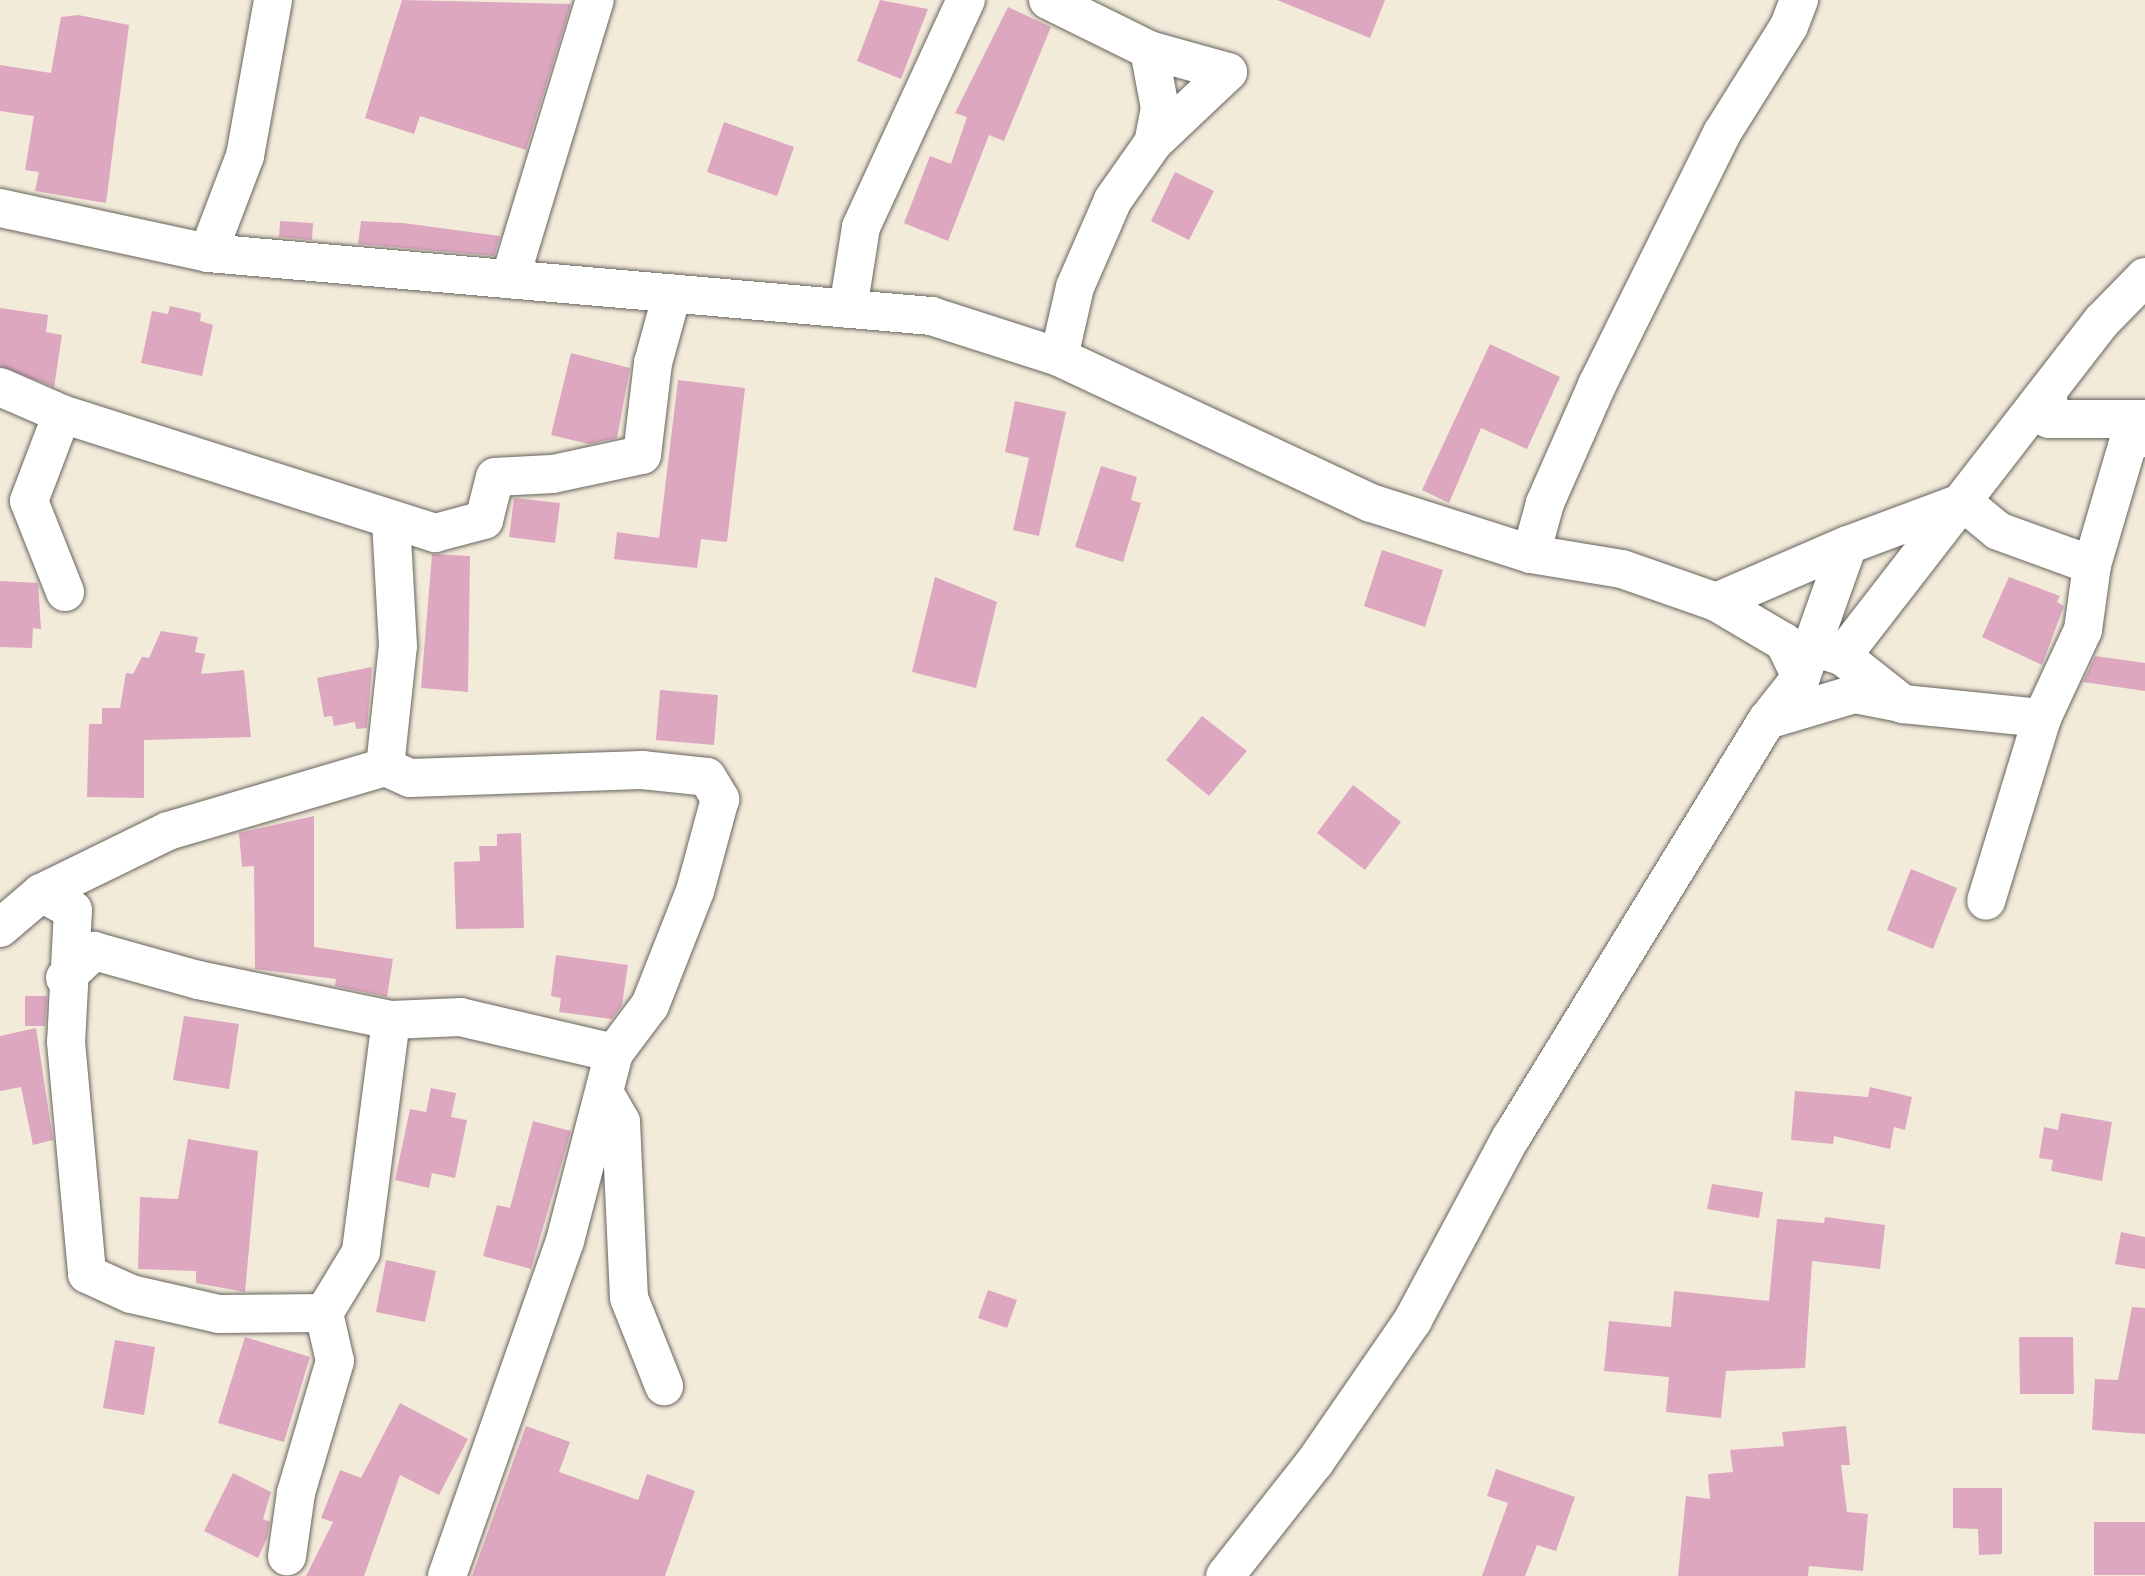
<!DOCTYPE html>
<style>
body{margin:0}
#map{position:relative;width:2145px;height:1576px;overflow:hidden;background:#f3ebda;font-family:"Shantell Sans",sans-serif}
div>[style]{position:absolute}
.building>*{inset:0;background:#dda7c0}
.roads{filter:drop-shadow(0 0 2px #67645e) drop-shadow(0 0 2px #67645e)}
.street>*{height:38px;margin:-19px;padding:0 19px;transform-origin:19px;border-radius:19px;background:#fff}
span{translate:-50% -50%;white-space:nowrap;text-align:center;line-height:1.15;-webkit-text-stroke:5px #f6f6f2;paint-order:stroke}
</style>
<div id="map">
<div class="building">
<div style="clip-path:polygon(402px 0,571px 4px,526px 150px,420px 116px,414px 134px,365px 118px)"></div>
<div style="clip-path:polygon(880px 0,928px 9px,901px 79px,857px 61px)"></div>
<div style="clip-path:polygon(1277px 0,1385px 0,1370px 38px)"></div>
<div style="clip-path:polygon(1008px 7px,1051px 27px,1004px 141px,989px 135px,948px 241px,904px 223px,930px 156px,951px 164px,967px 117px,955px 113px)"></div>
<div style="clip-path:polygon(78px 15px,129px 25px,106px 203px,35px 191px,39px 172px,25px 170px,34px 116px,0 111px,0 65px,51px 73px,61px 17px)"></div>
<div style="clip-path:polygon(724px 122px,794px 147px,777px 196px,707px 172px)"></div>
<div style="clip-path:polygon(1175px 172px,1214px 191px,1189px 240px,1151px 221px)"></div>
<div style="clip-path:polygon(280px 221px,313px 223px,312px 240px,279px 237px)"></div>
<div style="clip-path:polygon(361px 221px,403px 223px,500px 236px,494px 256px,358px 244px)"></div>
<div style="clip-path:polygon(170px 306px,201px 313px,200px 321px,213px 325px,202px 376px,141px 363px,152px 311px,168px 314px)"></div>
<div style="clip-path:polygon(0 308px,48px 315px,46px 332px,62px 335px,54px 387px,0 366px)"></div>
<div style="clip-path:polygon(1490px 344px,1560px 377px,1527px 449px,1481px 428px,1449px 503px,1422px 490px)"></div>
<div style="clip-path:polygon(571px 353px,630px 368px,617px 438px,589px 444px,551px 435px)"></div>
<div style="clip-path:polygon(678px 380px,745px 388px,727px 542px,701px 539px,697px 568px,614px 559px,617px 532px,659px 538px)"></div>
<div style="clip-path:polygon(1015px 401px,1066px 412px,1039px 536px,1013px 530px,1029px 458px,1005px 452px)"></div>
<div style="clip-path:polygon(1101px 466px,1137px 477px,1131px 500px,1141px 503px,1123px 562px,1075px 547px)"></div>
<div style="clip-path:polygon(514px 498px,560px 503px,555px 543px,509px 537px)"></div>
<div style="clip-path:polygon(1382px 550px,1443px 570px,1425px 627px,1364px 606px)"></div>
<div style="clip-path:polygon(432px 554px,470px 556px,468px 692px,421px 688px)"></div>
<div style="clip-path:polygon(935px 577px,997px 602px,976px 688px,912px 672px)"></div>
<div style="clip-path:polygon(2009px 577px,2060px 596px,2057px 602px,2064px 606px,2042px 665px,1982px 637px)"></div>
<div style="clip-path:polygon(0 581px,38px 583px,41px 629px,33px 628px,32px 648px,0 647px)"></div>
<div style="clip-path:polygon(161px 631px,198px 637px,195px 652px,205px 654px,201px 674px,244px 670px,251px 737px,144px 740px,144px 798px,87px 797px,89px 724px,102px 724px,102px 708px,120px 708px,126px 673px,133px 674px,142px 657px,149px 658px)"></div>
<div style="clip-path:polygon(2095px 656px,2145px 663px,2145px 691px,2083px 682px)"></div>
<div style="clip-path:polygon(372px 667px,367px 728px,356px 729px,355px 722px,334px 726px,332px 716px,324px 717px,317px 678px)"></div>
<div style="clip-path:polygon(660px 690px,718px 695px,714px 745px,656px 740px)"></div>
<div style="clip-path:polygon(1202px 716px,1247px 751px,1209px 796px,1166px 760px)"></div>
<div style="clip-path:polygon(1353px 785px,1401px 822px,1365px 870px,1317px 833px)"></div>
<div style="clip-path:polygon(314px 816px,314px 947px,393px 959px,387px 997px,335px 986px,336px 979px,255px 969px,254px 866px,242px 867px,239px 833px)"></div>
<div style="clip-path:polygon(521px 833px,524px 928px,456px 929px,454px 862px,480px 861px,479px 846px,497px 846px,497px 834px)"></div>
<div style="clip-path:polygon(1911px 869px,1957px 888px,1933px 949px,1887px 930px)"></div>
<div style="clip-path:polygon(556px 955px,628px 965px,622px 1005px,612px 1019px,559px 1012px,561px 998px,551px 996px)"></div>
<div style="clip-path:polygon(25px 996px,47px 996px,45px 1026px,25px 1026px)"></div>
<div style="clip-path:polygon(184px 1016px,239px 1024px,229px 1089px,173px 1080px)"></div>
<div style="clip-path:polygon(36px 1028px,53px 1140px,33px 1145px,21px 1087px,0 1091px,0 1036px)"></div>
<div style="clip-path:polygon(1870px 1087px,1912px 1097px,1905px 1130px,1894px 1127px,1890px 1149px,1834px 1136px,1833px 1144px,1791px 1140px,1795px 1091px,1868px 1097px)"></div>
<div style="clip-path:polygon(431px 1088px,456px 1093px,451px 1117px,467px 1120px,455px 1178px,432px 1173px,429px 1188px,395px 1180px,410px 1109px,426px 1112px)"></div>
<div style="clip-path:polygon(2061px 1113px,2112px 1122px,2102px 1181px,2051px 1171px,2053px 1160px,2039px 1158px,2044px 1127px,2058px 1130px)"></div>
<div style="clip-path:polygon(533px 1121px,571px 1131px,531px 1269px,483px 1256px,497px 1205px,510px 1208px)"></div>
<div style="clip-path:polygon(188px 1139px,258px 1151px,245px 1292px,196px 1283px,196px 1271px,138px 1269px,140px 1197px,178px 1199px)"></div>
<div style="clip-path:polygon(1712px 1184px,1763px 1192px,1759px 1218px,1707px 1209px)"></div>
<div style="clip-path:polygon(1825px 1217px,1885px 1225px,1880px 1269px,1812px 1261px,1805px 1368px,1726px 1371px,1721px 1418px,1666px 1412px,1669px 1377px,1604px 1371px,1609px 1321px,1671px 1327px,1674px 1291px,1769px 1301px,1777px 1219px,1824px 1223px)"></div>
<div style="clip-path:polygon(2121px 1232px,2145px 1237px,2145px 1269px,2115px 1264px)"></div>
<div style="clip-path:polygon(386px 1260px,436px 1271px,425px 1322px,376px 1312px)"></div>
<div style="clip-path:polygon(988px 1290px,1017px 1300px,1007px 1328px,978px 1318px)"></div>
<div style="clip-path:polygon(2132px 1307px,2145px 1308px,2145px 1434px,2092px 1430px,2095px 1379px,2118px 1380px)"></div>
<div style="clip-path:polygon(245px 1337px,310px 1357px,284px 1442px,218px 1423px)"></div>
<div style="clip-path:polygon(2019px 1337px,2073px 1337px,2074px 1394px,2020px 1394px)"></div>
<div style="clip-path:polygon(115px 1340px,155px 1347px,144px 1415px,103px 1408px)"></div>
<div style="clip-path:polygon(400px 1403px,468px 1439px,439px 1495px,400px 1475px,364px 1576px,306px 1576px,333px 1522px,321px 1518px,340px 1470px,361px 1478px)"></div>
<div style="clip-path:polygon(526px 1426px,570px 1442px,559px 1472px,638px 1500px,647px 1474px,695px 1491px,665px 1576px,472px 1576px)"></div>
<div style="clip-path:polygon(1846px 1426px,1850px 1465px,1841px 1465px,1847px 1512px,1868px 1514px,1863px 1571px,1809px 1566px,1808px 1576px,1678px 1576px,1686px 1496px,1710px 1499px,1708px 1474px,1733px 1472px,1730px 1450px,1784px 1446px,1782px 1432px)"></div>
<div style="clip-path:polygon(1496px 1469px,1575px 1497px,1556px 1551px,1537px 1545px,1525px 1576px,1482px 1576px,1508px 1503px,1487px 1496px)"></div>
<div style="clip-path:polygon(233px 1473px,271px 1492px,263px 1519px,270px 1522px,267px 1538px,258px 1558px,204px 1531px)"></div>
<div style="clip-path:polygon(1953px 1488px,2002px 1488px,2002px 1554px,1979px 1555px,1978px 1529px,1953px 1528px)"></div>
<div style="clip-path:polygon(2094px 1522px,2145px 1522px,2145px 1575px,2094px 1575px)"></div>
</div>
<div class="roads">
<div class="street">
<div style="left:1048px;top:0;width:113px;rotate:26.3deg"></div>
<div style="left:1149px;top:50px;width:82px;rotate:15.6deg"></div>
<div style="left:1228px;top:72px;width:103px;rotate:136.6deg"></div>
<div style="left:1153px;top:143px;width:70px;rotate:125.1deg"></div>
<div style="left:1113px;top:200px;width:95px;rotate:113.6deg"></div>
<div style="left:1075px;top:287px;width:72px;rotate:102.9deg"></div>
<div style="left:1149px;top:50px;width:59px;rotate:79.3deg"></div>
<div style="left:1160px;top:108px;width:36px;rotate:101deg"></div>
<div style="left:0;top:208px;width:213px;rotate:12.2deg"></div>
<div style="left:208px;top:253px;width:726px;rotate:4.98deg"></div>
<div style="left:931px;top:316px;width:134px;rotate:17.8deg"></div>
<div style="left:1059px;top:357px;width:344px;rotate:25.1deg"></div>
<div style="left:1371px;top:503px;width:168px;rotate:17.7deg"></div>
<div style="left:1531px;top:554px;width:92px;rotate:9.4deg"></div>
<div style="left:1622px;top:569px;width:100px;rotate:19.3deg"></div>
<div style="left:1716px;top:602px;width:79px;rotate:30.5deg"></div>
<div style="left:1784px;top:642px;width:39px;rotate:64deg"></div>
<div style="left:1801px;top:677px;width:55px;rotate:128.3deg"></div>
<div style="left:1767px;top:720px;width:489px;rotate:121.5deg"></div>
<div style="left:1511px;top:1137px;width:208px;rotate:118.2deg"></div>
<div style="left:1413px;top:1320px;width:173px;rotate:124.6deg"></div>
<div style="left:1315px;top:1462px;width:145px;rotate:128.3deg"></div>
<div style="left:208px;top:253px;width:104px;rotate:-69.1deg"></div>
<div style="left:245px;top:156px;width:158px;rotate:-79.8deg"></div>
<div style="left:510px;top:279px;width:292px;rotate:-73.1deg"></div>
<div style="left:848px;top:309px;width:83px;rotate:-81deg"></div>
<div style="left:861px;top:227px;width:250px;rotate:-65.2deg"></div>
<div style="left:0;top:387px;width:68px;rotate:23.5deg"></div>
<div style="left:62px;top:414px;width:93px;rotate:110.8deg"></div>
<div style="left:29px;top:501px;width:98px;rotate:68.4deg"></div>
<div style="left:2048px;top:392px;width:27px;rotate:88deg"></div>
<div style="left:2049px;top:419px;width:96px"></div>
<div style="left:62px;top:414px;width:392px;rotate:17.7deg"></div>
<div style="left:435px;top:533px;width:51px;rotate:-14.9deg"></div>
<div style="left:484px;top:520px;width:44px;rotate:-75.7deg"></div>
<div style="left:495px;top:477px;width:58px;rotate:-3deg"></div>
<div style="left:553px;top:474px;width:91px;rotate:-12.1deg"></div>
<div style="left:642px;top:455px;width:93px;rotate:-83.2deg"></div>
<div style="left:653px;top:363px;width:72px;rotate:-74.6deg"></div>
<div style="left:1531px;top:554px;width:53px;rotate:-74.6deg"></div>
<div style="left:1545px;top:503px;width:129px;rotate:-66.2deg"></div>
<div style="left:1597px;top:385px;width:281px;rotate:-63.6deg"></div>
<div style="left:1722px;top:133px;width:126px;rotate:-57.9deg"></div>
<div style="left:1789px;top:26px;width:28px;rotate:-69deg"></div>
<div style="left:2092px;top:565px;width:124px;rotate:-73.6deg"></div>
<div style="left:2127px;top:446px;width:22px;rotate:-34deg"></div>
<div style="left:1716px;top:602px;width:144px;rotate:-23.4deg"></div>
<div style="left:1812px;top:647px;width:31px;rotate:17deg"></div>
<div style="left:1842px;top:656px;width:425px;rotate:-52.2deg"></div>
<div style="left:2103px;top:320px;width:60px;rotate:-45.7deg"></div>
<div style="left:1842px;top:656px;width:78px;rotate:38.2deg"></div>
<div style="left:1903px;top:704px;width:140px;rotate:5.8deg"></div>
<div style="left:1801px;top:677px;width:140px;rotate:-70.4deg"></div>
<div style="left:1848px;top:545px;width:123px;rotate:-20.5deg"></div>
<div style="left:1963px;top:502px;width:45px;rotate:39.6deg"></div>
<div style="left:1998px;top:531px;width:100px;rotate:19.9deg"></div>
<div style="left:2092px;top:565px;width:66px;rotate:97.9deg"></div>
<div style="left:2083px;top:630px;width:97px;rotate:115deg"></div>
<div style="left:2042px;top:718px;width:191px;rotate:107deg"></div>
<div style="left:1767px;top:720px;width:92px;rotate:-16.5deg"></div>
<div style="left:1855px;top:694px;width:47px;rotate:11.1deg"></div>
<div style="left:385px;top:767px;width:27px;rotate:24deg"></div>
<div style="left:410px;top:778px;width:232px;rotate:-2deg"></div>
<div style="left:642px;top:770px;width:65px;rotate:6.1deg"></div>
<div style="left:707px;top:777px;width:26px;rotate:59deg"></div>
<div style="left:720px;top:799px;width:95px;rotate:105.2deg"></div>
<div style="left:695px;top:891px;width:123px;rotate:111.5deg"></div>
<div style="left:650px;top:1005px;width:60px;rotate:126.9deg"></div>
<div style="left:614px;top:1053px;width:157px;rotate:-166.8deg"></div>
<div style="left:461px;top:1017px;width:70px;rotate:177.5deg"></div>
<div style="left:41px;top:893px;width:36px;rotate:28deg"></div>
<div style="left:73px;top:910px;width:132px;rotate:93deg"></div>
<div style="left:66px;top:1042px;width:233px;rotate:84.8deg"></div>
<div style="left:87px;top:1274px;width:48px;rotate:24.4deg"></div>
<div style="left:131px;top:1294px;width:90px;rotate:12.8deg"></div>
<div style="left:219px;top:1314px;width:105px;rotate:-0.5deg"></div>
<div style="left:324px;top:1313px;width:49px;rotate:77.1deg"></div>
<div style="left:335px;top:1361px;width:138px;rotate:106.5deg"></div>
<div style="left:296px;top:1493px;width:64px;rotate:98.1deg"></div>
<div style="left:0;top:928px;width:54px;rotate:-40.5deg"></div>
<div style="left:41px;top:893px;width:141px;rotate:-26deg"></div>
<div style="left:168px;top:831px;width:226px;rotate:-16.4deg"></div>
<div style="left:385px;top:767px;width:122px;rotate:-83.9deg"></div>
<div style="left:398px;top:646px;width:125px;rotate:-93.2deg"></div>
<div style="left:65px;top:978px;width:40px;rotate:-43deg"></div>
<div style="left:94px;top:951px;width:108px;rotate:15.6deg"></div>
<div style="left:198px;top:980px;width:197px;rotate:11.7deg"></div>
<div style="left:391px;top:1020px;width:234px;rotate:97.4deg"></div>
<div style="left:361px;top:1252px;width:71px;rotate:121.2deg"></div>
<div style="left:605px;top:1094px;width:32px;rotate:60deg"></div>
<div style="left:621px;top:1122px;width:176px;rotate:87.4deg"></div>
<div style="left:629px;top:1298px;width:95px;rotate:68.3deg"></div>
<div style="left:447px;top:1576px;width:355px;rotate:-70.6deg"></div>
<div style="left:565px;top:1241px;width:194px;rotate:-75.4deg"></div>
</div>
</div>
</div>
